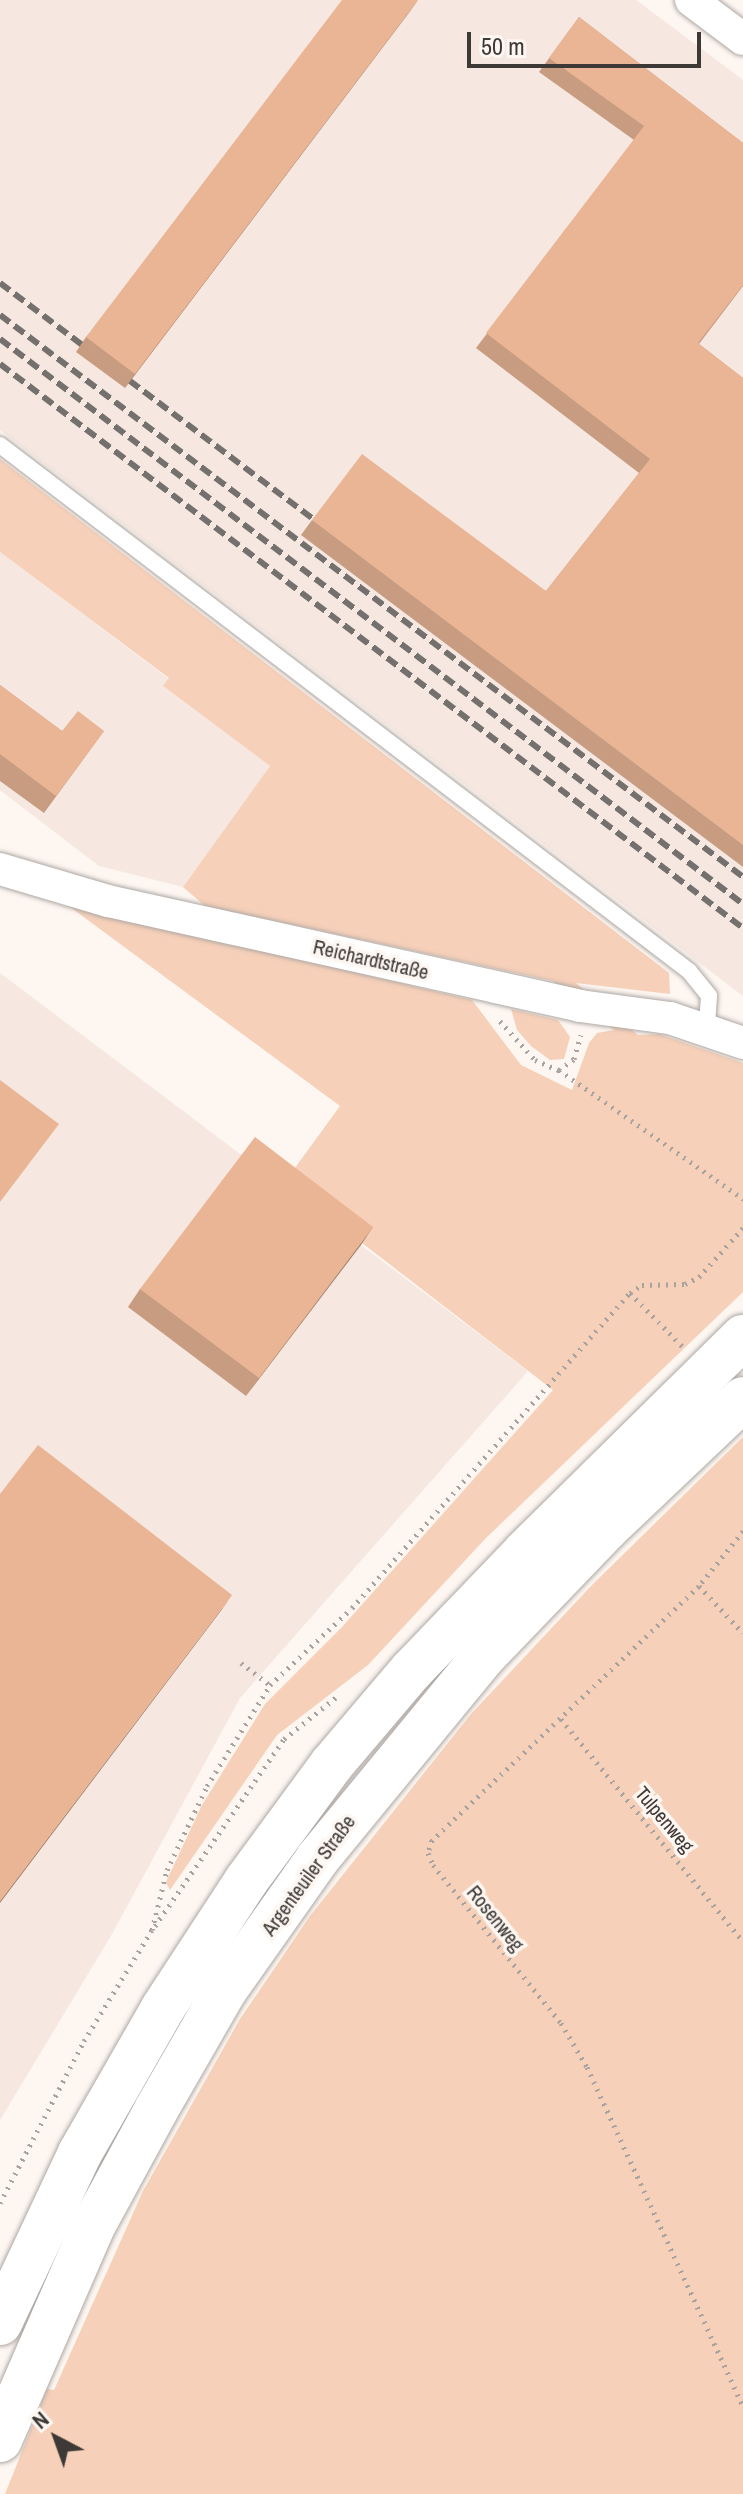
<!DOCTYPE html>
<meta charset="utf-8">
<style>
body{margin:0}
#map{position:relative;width:743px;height:2494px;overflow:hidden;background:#fdf6f1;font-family:"Archivo Narrow",sans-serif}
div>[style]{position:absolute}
.built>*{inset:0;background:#f6e7e0}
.green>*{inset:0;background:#f6d0b9}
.path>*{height:5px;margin-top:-2.5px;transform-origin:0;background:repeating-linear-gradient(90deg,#a8a39f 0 2px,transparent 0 8px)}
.roads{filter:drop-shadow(0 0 2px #aea8a4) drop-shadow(0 0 2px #aea8a4)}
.service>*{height:16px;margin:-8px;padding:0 8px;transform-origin:8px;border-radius:8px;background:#fff}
.minor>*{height:32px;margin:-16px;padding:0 16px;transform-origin:16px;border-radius:16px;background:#fff}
.primary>*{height:44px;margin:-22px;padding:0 22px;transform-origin:22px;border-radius:22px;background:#fff}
.rail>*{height:6px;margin-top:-3px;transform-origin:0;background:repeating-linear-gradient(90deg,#74706d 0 12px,transparent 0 18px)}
.wall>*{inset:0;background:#c89c80}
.shaded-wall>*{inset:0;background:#a37f68}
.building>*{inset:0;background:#e9b595}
span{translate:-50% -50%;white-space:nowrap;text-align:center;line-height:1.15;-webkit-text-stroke:7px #fdf6f1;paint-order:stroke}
.street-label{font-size:20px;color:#3c3937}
.north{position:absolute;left:16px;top:2398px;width:80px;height:80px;-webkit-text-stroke:6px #fdf6f1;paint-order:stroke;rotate:319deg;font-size:22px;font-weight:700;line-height:32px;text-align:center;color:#3c3937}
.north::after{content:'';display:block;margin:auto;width:28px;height:36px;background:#3c3937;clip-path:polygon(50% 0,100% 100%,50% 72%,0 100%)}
.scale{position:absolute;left:467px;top:32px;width:234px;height:36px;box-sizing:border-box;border:4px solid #3c3937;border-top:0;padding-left:10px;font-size:24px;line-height:28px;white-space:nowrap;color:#3c3937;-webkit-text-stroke:6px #fdf6f1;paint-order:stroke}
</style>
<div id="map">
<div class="built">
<div style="clip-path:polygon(0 0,636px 0,743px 80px,743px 996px,0 430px)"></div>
<div style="clip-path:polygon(0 552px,169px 679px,164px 687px,270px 766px,183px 887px,99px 866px,0 790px)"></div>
<div style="clip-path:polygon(0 973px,528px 1371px,240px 1698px,112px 1934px,0 2120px)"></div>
</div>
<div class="green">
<div style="clip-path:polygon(0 459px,669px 973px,670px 994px,576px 983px,638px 1035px,659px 1034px,743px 1063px,743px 1292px,485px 1539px,368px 1665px,277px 1735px,170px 1890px,166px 1882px,202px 1805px,265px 1704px,342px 1627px,553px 1390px,284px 1183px,340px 1106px,66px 904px,472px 1000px,521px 1065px,572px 1090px,589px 1043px,597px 1033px,614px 1030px,553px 981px,205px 906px,183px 887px,270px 766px,163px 686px,169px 678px,0 552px)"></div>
<div style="clip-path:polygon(511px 1009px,558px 1020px,570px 1037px,564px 1059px,550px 1060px,531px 1046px,517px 1030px)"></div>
<div style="clip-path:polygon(743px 1437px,743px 2494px,5px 2494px,47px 2389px,54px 2390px,143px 2191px,240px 2019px,310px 1916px,471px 1714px,593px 1584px)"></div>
</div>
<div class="path">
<div style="left:500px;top:1021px;width:52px;rotate:48.1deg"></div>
<div style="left:535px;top:1060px;width:26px;rotate:23deg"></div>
<div style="left:559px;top:1070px;width:19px;rotate:-36deg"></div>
<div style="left:574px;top:1059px;width:25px;rotate:-74deg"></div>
<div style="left:559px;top:1070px;width:225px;rotate:35deg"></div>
<div style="left:630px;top:1293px;width:76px;rotate:45.5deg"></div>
<div style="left:743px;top:1531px;width:70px;rotate:128.7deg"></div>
<div style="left:699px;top:1586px;width:369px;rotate:136.4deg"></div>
<div style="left:432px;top:1840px;width:14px;rotate:107deg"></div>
<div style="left:428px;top:1853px;width:13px;rotate:67deg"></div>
<div style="left:433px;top:1865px;width:203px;rotate:51deg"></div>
<div style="left:561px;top:2023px;width:51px;rotate:59.4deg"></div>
<div style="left:587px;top:2067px;width:373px;rotate:65.3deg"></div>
<div style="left:699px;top:1586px;width:64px;rotate:46.9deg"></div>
<div style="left:241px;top:1663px;width:36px;rotate:37deg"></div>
<div style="left:561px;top:1719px;width:287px;rotate:50.7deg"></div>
<div style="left:155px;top:1926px;width:227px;rotate:-55.4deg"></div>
<div style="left:284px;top:1739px;width:70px;rotate:-38.7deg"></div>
<div style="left:0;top:2203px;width:182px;rotate:-62.6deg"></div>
<div style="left:84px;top:2041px;width:130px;rotate:-58.5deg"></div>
<div style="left:152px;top:1930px;width:62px;rotate:-76deg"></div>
<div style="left:167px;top:1870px;width:93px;rotate:-64.5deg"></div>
<div style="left:207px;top:1786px;width:119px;rotate:-58deg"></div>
<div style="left:270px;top:1685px;width:112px;rotate:-43.2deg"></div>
<div style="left:352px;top:1608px;width:420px;rotate:-48.6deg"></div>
<div style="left:630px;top:1293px;width:14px;rotate:-34deg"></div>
<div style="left:642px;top:1285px;width:43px;rotate:-1.3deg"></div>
<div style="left:685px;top:1284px;width:16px;rotate:-27deg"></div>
<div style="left:699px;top:1277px;width:66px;rotate:-48.1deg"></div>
</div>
<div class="roads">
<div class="service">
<div style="left:0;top:445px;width:867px;rotate:37.36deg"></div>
<div style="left:689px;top:971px;width:32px;rotate:51deg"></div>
<div style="left:709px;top:996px;width:32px;rotate:94deg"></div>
</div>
<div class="minor">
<div style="left:691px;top:0;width:65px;rotate:36.9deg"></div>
<div style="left:0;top:869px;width:113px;rotate:16.5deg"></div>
<div style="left:108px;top:901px;width:484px;rotate:12.5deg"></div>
<div style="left:580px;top:1006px;width:91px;rotate:7.6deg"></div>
<div style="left:670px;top:1018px;width:77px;rotate:18.9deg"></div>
</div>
<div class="primary">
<div style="left:0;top:2323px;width:188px;rotate:-64.8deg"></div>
<div style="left:80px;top:2153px;width:167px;rotate:-60.2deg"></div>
<div style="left:163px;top:2008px;width:152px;rotate:-56.8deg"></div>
<div style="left:246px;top:1881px;width:145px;rotate:-53.7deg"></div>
<div style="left:332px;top:1764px;width:122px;rotate:-49.7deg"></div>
<div style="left:411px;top:1671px;width:163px;rotate:-46.2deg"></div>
<div style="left:524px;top:1553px;width:308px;rotate:-44.6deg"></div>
<div style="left:0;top:2440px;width:231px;rotate:-66.5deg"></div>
<div style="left:92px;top:2228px;width:134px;rotate:-61.5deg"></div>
<div style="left:156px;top:2110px;width:138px;rotate:-60.1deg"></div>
<div style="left:225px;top:1990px;width:161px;rotate:-54.8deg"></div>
<div style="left:318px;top:1858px;width:259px;rotate:-50.6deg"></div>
<div style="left:482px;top:1658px;width:180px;rotate:-46.1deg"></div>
<div style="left:607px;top:1528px;width:187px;rotate:-43.5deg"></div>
</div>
</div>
<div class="rail">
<div style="left:0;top:283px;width:412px;rotate:37deg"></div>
<div style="left:0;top:315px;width:932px;rotate:37.1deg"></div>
<div style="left:0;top:339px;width:933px;rotate:37.25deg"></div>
<div style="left:0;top:364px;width:933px;rotate:37.2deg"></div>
</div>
<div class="wall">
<div style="clip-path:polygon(418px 0,125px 388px,76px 352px,86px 337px)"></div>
<div style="clip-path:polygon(579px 17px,743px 143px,743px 286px,699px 344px,743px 378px,743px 867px,301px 535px,312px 520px,546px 591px,639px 473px,476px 348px,634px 140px,539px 72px)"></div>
<div style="clip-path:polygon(0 685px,62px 731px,104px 731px,44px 813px,0 781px)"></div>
<div style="clip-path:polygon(373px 1227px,246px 1396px,128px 1307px,140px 1289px)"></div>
</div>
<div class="shaded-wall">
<div style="clip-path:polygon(418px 0,408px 14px,125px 388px,135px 374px)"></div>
<div style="clip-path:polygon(373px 1227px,361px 1245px,246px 1396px,259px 1378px)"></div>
<div style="clip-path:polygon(232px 1595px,220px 1612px,0 1903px,0 1901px)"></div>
</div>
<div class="building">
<div style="clip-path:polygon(342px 0,418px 0,135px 374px,86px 337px)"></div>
<div style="clip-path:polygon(579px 17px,743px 143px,743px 285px,698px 343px,743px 378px,743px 845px,312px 520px,362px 454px,546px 591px,650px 459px,486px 333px,644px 126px,549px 58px)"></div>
<div style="clip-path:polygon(0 685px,62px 731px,78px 711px,104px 731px,56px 796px,0 754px)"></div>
<div style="clip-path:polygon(0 1080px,59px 1124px,0 1202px)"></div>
<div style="clip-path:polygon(255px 1137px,373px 1227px,259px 1378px,140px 1289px)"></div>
<div style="clip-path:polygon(38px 1445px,232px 1595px,0 1901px,0 1494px)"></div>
</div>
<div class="street-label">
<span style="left:371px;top:959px;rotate:13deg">Reichardtstraße</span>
<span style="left:665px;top:1819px;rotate:50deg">Tulpenweg</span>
<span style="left:308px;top:1875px;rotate:-54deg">Argenteuiler Straße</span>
<span style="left:496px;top:1918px;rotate:51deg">Rosenweg</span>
</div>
<div class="north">N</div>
<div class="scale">50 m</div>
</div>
